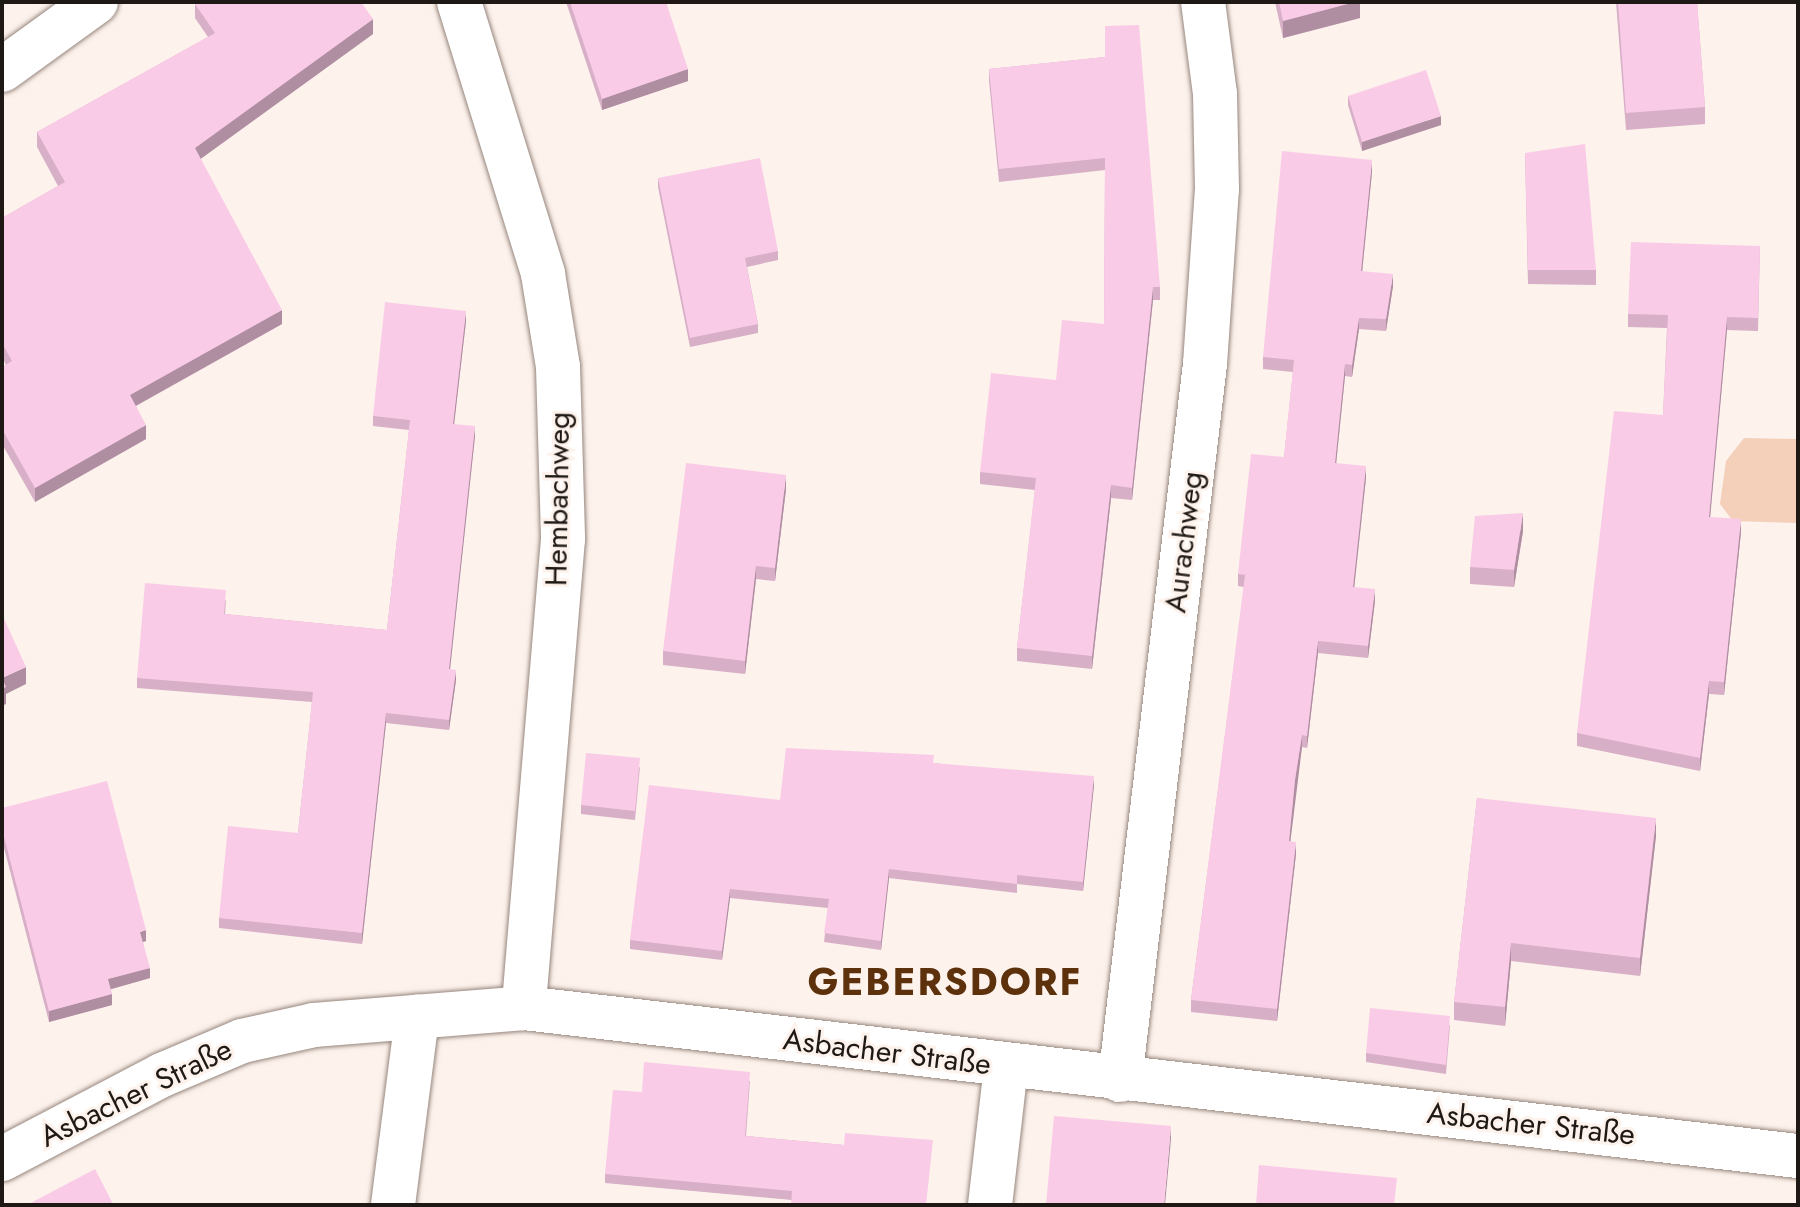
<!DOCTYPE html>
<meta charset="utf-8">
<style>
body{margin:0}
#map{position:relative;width:1800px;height:1207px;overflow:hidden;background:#fdf2ec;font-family:Jost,sans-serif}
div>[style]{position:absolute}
.green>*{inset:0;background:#f4d0ba}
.roads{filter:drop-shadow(0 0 2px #96867d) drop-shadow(0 0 2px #96867d)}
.minor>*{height:44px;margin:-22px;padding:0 22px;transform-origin:22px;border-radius:22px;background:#fff}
.wall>*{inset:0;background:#d7afc7}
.shaded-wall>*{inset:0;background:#af8ea2}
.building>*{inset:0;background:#facbe7}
span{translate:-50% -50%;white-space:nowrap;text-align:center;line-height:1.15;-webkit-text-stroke:6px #fdf2ec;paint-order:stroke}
.street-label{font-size:30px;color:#1f1915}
.district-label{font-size:38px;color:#5e310d;font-weight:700;letter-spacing:2px}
.frame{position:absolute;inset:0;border:4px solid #1f1915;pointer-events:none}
</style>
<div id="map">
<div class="green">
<div style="clip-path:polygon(1744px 438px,1798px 439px,1798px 523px,1733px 521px,1720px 504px,1726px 461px)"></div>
</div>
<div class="roads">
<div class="minor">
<div style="left:459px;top:2px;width:285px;rotate:72.8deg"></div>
<div style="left:543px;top:274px;width:94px;rotate:80.8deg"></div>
<div style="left:558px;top:367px;width:172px;rotate:88.3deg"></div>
<div style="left:563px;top:539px;width:471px;rotate:94.8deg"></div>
<div style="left:2px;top:70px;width:116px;rotate:-35.9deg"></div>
<div style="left:1120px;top:1080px;width:721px;rotate:-83.23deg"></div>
<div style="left:1205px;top:364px;width:175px;rotate:-86.1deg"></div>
<div style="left:1217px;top:189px;width:95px;rotate:-91.2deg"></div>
<div style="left:1215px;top:94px;width:93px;rotate:-97.4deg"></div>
<div style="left:2px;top:1159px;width:181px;rotate:-27.7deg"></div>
<div style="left:162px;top:1075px;width:87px;rotate:-23deg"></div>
<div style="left:242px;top:1041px;width:74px;rotate:-12.5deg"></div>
<div style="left:314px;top:1025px;width:211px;rotate:-4.6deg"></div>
<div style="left:524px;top:1008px;width:1283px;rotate:6.63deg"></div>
<div style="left:393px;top:1205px;width:190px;rotate:-82.7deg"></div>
<div style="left:990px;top:1205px;width:140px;rotate:-83.4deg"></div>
</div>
</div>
<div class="wall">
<div style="clip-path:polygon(566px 2px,666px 2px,688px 81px,602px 110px)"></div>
<div style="clip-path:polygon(1275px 2px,1360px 2px,1360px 18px,1283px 38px)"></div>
<div style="clip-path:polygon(1616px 2px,1697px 2px,1705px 107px,1705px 124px,1626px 130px)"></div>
<div style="clip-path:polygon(195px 4px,373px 34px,200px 159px,282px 324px,136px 406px,146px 439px,35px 502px,2px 444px,2px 367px,6px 365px,2px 357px,2px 218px,58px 186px,37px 147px,37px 132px,208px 37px,195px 18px)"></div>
<div style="clip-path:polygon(1105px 57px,1160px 287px,1160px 300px,1153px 300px,1132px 500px,1111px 498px,1092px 669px,1017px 661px,1017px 648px,1035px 490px,980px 484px,980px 472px,1056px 380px,1104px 324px,1105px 170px,999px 182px,989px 81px,989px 69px)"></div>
<div style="clip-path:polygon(1348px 96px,1441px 125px,1362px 151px,1348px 105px)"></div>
<div style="clip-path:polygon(1525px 153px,1596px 270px,1596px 285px,1528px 284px)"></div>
<div style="clip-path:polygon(1372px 172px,1362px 272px,1393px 286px,1386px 331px,1359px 329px,1352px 377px,1345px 376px,1336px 463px,1366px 478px,1354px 587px,1375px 601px,1368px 658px,1318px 653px,1307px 748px,1302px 747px,1295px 792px,1290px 842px,1296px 854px,1277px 1021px,1191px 1012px,1191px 1000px,1244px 587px,1238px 586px,1238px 574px,1284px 457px,1293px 372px,1263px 369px,1263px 357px)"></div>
<div style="clip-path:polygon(658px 178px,778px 251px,778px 260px,747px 267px,758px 324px,758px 333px,690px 347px,658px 187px)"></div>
<div style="clip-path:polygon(1760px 246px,1758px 331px,1727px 330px,1710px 517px,1741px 532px,1724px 695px,1709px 694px,1700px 771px,1577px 746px,1577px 733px,1663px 415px,1667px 328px,1628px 327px,1628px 314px)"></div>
<div style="clip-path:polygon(466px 321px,454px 424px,475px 436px,450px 669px,456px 680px,449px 730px,386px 723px,362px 944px,219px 928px,219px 918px,298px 833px,312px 702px,137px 688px,137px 678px,226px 600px,225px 614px,387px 630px,409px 430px,373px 426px,373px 416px)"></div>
<div style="clip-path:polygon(786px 489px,775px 581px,756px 579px,745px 674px,663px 665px,663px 651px)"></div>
<div style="clip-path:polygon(1523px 531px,1514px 587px,1470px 584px,1470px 567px)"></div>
<div style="clip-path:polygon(934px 763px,1094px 785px,1083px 891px,1017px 884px,1017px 893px,889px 878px,881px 950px,824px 942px,828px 908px,730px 898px,722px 960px,630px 949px,630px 940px,780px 800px)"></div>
<div style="clip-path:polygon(640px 767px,635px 820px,581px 814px,581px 805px)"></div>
<div style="clip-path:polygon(1477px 798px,1656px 836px,1640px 976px,1511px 961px,1505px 1026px,1454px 1020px,1454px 1002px)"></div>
<div style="clip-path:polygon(2px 808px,146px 941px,143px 942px,150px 978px,111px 989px,112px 1005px,49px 1022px,2px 840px)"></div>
<div style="clip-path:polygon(1450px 1025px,1446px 1074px,1366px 1062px,1366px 1053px)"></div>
<div style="clip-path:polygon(750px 1081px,746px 1136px,844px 1145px,933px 1149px,792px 1200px,605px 1183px,605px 1174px,642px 1092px)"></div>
</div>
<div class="shaded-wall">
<div style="clip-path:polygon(1355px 2px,1360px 2px,1360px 18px,1283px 38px,1283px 21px)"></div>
<div style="clip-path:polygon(373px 19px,373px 34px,195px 163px,195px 148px)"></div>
<div style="clip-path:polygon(688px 69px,688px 81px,602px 110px,602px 99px)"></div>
<div style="clip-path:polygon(1441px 116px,1441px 125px,1362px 151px,1362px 142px)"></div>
<div style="clip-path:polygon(1372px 160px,1372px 172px,1361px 283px,1361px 271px)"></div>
<div style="clip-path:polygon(1393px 274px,1393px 286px,1386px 331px,1386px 319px)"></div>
<div style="clip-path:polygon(1153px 287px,1153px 300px,1132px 500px,1132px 488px)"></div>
<div style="clip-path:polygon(282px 310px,282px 324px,130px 409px,130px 395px)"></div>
<div style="clip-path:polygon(466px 311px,466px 321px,453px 434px,453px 424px)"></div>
<div style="clip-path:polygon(1727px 317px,1727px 330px,1709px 530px,1709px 517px)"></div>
<div style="clip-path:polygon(1359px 318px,1359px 329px,1352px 377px,1352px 365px)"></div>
<div style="clip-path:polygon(1345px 364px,1345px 376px,1335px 475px,1335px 463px)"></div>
<div style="clip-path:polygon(146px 425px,146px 439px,35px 502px,35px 488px)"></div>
<div style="clip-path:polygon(475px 426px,475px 436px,449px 679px,449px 669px)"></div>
<div style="clip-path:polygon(1366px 466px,1366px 478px,1353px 599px,1353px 587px)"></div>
<div style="clip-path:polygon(786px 475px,786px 489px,775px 581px,775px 568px)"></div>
<div style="clip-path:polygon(1111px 485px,1111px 498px,1092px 669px,1092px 656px)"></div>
<div style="clip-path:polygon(1523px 513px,1523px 531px,1514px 587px,1514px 570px)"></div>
<div style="clip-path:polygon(1741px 519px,1741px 532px,1724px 695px,1724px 682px)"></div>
<div style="clip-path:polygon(756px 566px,756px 579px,745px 674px,745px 661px)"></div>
<div style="clip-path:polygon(1375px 589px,1375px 601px,1368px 658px,1368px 646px)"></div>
<div style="clip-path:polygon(1318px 641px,1318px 653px,1307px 748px,1307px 736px)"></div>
<div style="clip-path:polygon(26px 667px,26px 684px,6px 694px,6px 704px,2px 706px,2px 678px)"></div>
<div style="clip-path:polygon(456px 670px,456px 680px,449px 730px,449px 720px)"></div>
<div style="clip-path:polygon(1709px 681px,1709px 694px,1700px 771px,1700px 758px)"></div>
<div style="clip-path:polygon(386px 713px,386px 723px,362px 944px,362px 933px)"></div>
<div style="clip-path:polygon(1302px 735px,1302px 747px,1289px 853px,1289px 841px,1295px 780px)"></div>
<div style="clip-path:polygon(1094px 776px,1094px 785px,1083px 891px,1083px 882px)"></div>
<div style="clip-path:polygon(1656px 818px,1656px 836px,1640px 976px,1640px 958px)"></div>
<div style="clip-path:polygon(1296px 842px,1296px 854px,1277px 1021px,1277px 1009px)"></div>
<div style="clip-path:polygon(889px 869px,889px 878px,881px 950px,881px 941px)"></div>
<div style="clip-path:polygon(730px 889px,730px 898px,722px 960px,722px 951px)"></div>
<div style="clip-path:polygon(146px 930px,146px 941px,140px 943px,140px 932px)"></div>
<div style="clip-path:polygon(1511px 943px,1511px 961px,1505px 1026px,1505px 1007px)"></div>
<div style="clip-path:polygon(150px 968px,150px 978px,108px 990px,108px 979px)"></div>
<div style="clip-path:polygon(112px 994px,112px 1005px,49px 1022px,49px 1011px)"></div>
<div style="clip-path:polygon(1171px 1126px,1171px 1139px,1165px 1205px,1164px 1205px)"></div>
</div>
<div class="building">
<div style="clip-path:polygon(197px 2px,361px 2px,373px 19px,195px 148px,282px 310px,130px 395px,146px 425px,35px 488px,2px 429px,2px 367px,12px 361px,2px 343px,2px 218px,65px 182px,37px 132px,215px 33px,195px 4px)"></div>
<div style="clip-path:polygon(570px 2px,666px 2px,688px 69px,602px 99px)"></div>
<div style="clip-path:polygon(1279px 2px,1355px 2px,1283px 21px)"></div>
<div style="clip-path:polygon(1618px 2px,1697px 2px,1705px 107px,1626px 113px)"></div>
<div style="clip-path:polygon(1139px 25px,1160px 287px,1153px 287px,1132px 488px,1111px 485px,1092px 656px,1017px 648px,1036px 478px,980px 472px,991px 373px,1056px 380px,1062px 320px,1104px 324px,1105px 158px,999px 169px,989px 69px,1105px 57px,1105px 26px)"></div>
<div style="clip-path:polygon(1426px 70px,1441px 116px,1362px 142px,1348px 96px)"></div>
<div style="clip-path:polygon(1585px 144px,1596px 270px,1528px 270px,1525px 153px)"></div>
<div style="clip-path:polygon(1282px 151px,1372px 160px,1361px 271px,1393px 274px,1386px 319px,1359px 318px,1352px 365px,1345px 364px,1335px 463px,1366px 466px,1353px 587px,1375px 589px,1368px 646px,1318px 641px,1307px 736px,1302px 735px,1295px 780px,1289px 841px,1296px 842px,1277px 1009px,1191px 1000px,1245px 575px,1238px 574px,1251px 454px,1284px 457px,1294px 360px,1263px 357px)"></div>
<div style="clip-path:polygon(760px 158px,778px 251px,745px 258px,758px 324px,690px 338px,658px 178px)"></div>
<div style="clip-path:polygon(1631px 242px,1760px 246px,1758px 318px,1727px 317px,1709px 517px,1741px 519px,1724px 682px,1709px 681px,1700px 758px,1577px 733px,1614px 411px,1663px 415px,1668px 315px,1628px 314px)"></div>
<div style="clip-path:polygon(385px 302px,466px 311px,453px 424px,475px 426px,449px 669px,456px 670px,449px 720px,386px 713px,362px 933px,219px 918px,228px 826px,298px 833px,313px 692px,137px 678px,145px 583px,226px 590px,224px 614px,387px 630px,410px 420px,373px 416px)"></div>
<div style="clip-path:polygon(686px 463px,786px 475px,775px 568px,756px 566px,745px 661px,663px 651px)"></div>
<div style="clip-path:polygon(1523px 513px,1514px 570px,1470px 567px,1475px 516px)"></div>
<div style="clip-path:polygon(2px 614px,26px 667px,2px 678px,6px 687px,2px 689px)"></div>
<div style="clip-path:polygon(786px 748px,934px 755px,933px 763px,1094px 776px,1083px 882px,1017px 875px,1017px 884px,889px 869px,881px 941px,824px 933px,829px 899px,730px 889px,722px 951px,630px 940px,649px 785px,780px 800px)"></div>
<div style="clip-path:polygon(586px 753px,640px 758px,635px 811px,581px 805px)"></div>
<div style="clip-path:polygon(107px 781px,146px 930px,140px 932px,150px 968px,108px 979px,112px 994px,49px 1011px,2px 829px,2px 808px)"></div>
<div style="clip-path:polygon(1477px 798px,1656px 818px,1640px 958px,1511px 943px,1505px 1007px,1454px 1002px)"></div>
<div style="clip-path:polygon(1370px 1008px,1450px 1016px,1446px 1065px,1366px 1053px)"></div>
<div style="clip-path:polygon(644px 1062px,750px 1072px,745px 1136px,844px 1145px,845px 1133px,933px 1140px,926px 1205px,791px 1205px,792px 1191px,605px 1174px,613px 1090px,642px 1092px)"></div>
<div style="clip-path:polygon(1054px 1116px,1171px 1126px,1164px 1205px,1046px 1205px)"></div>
<div style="clip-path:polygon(1259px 1165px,1397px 1178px,1394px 1205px,1256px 1205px)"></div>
<div style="clip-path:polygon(95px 1169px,113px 1204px,129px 1205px,27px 1205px)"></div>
<div style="clip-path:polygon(1509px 1203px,1530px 1205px,1509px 1205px)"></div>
</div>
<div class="street-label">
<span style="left:558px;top:499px;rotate:-89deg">Hembachweg</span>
<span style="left:1184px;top:542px;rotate:-83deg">Aurachweg</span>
<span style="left:887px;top:1052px;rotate:7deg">Asbacher Straße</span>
<span style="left:136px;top:1093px;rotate:-26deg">Asbacher Straße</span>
<span style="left:1531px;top:1124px;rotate:6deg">Asbacher Straße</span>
</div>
<div class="district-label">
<span style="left:945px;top:982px">GEBERSDORF</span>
</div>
<div class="frame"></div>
</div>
